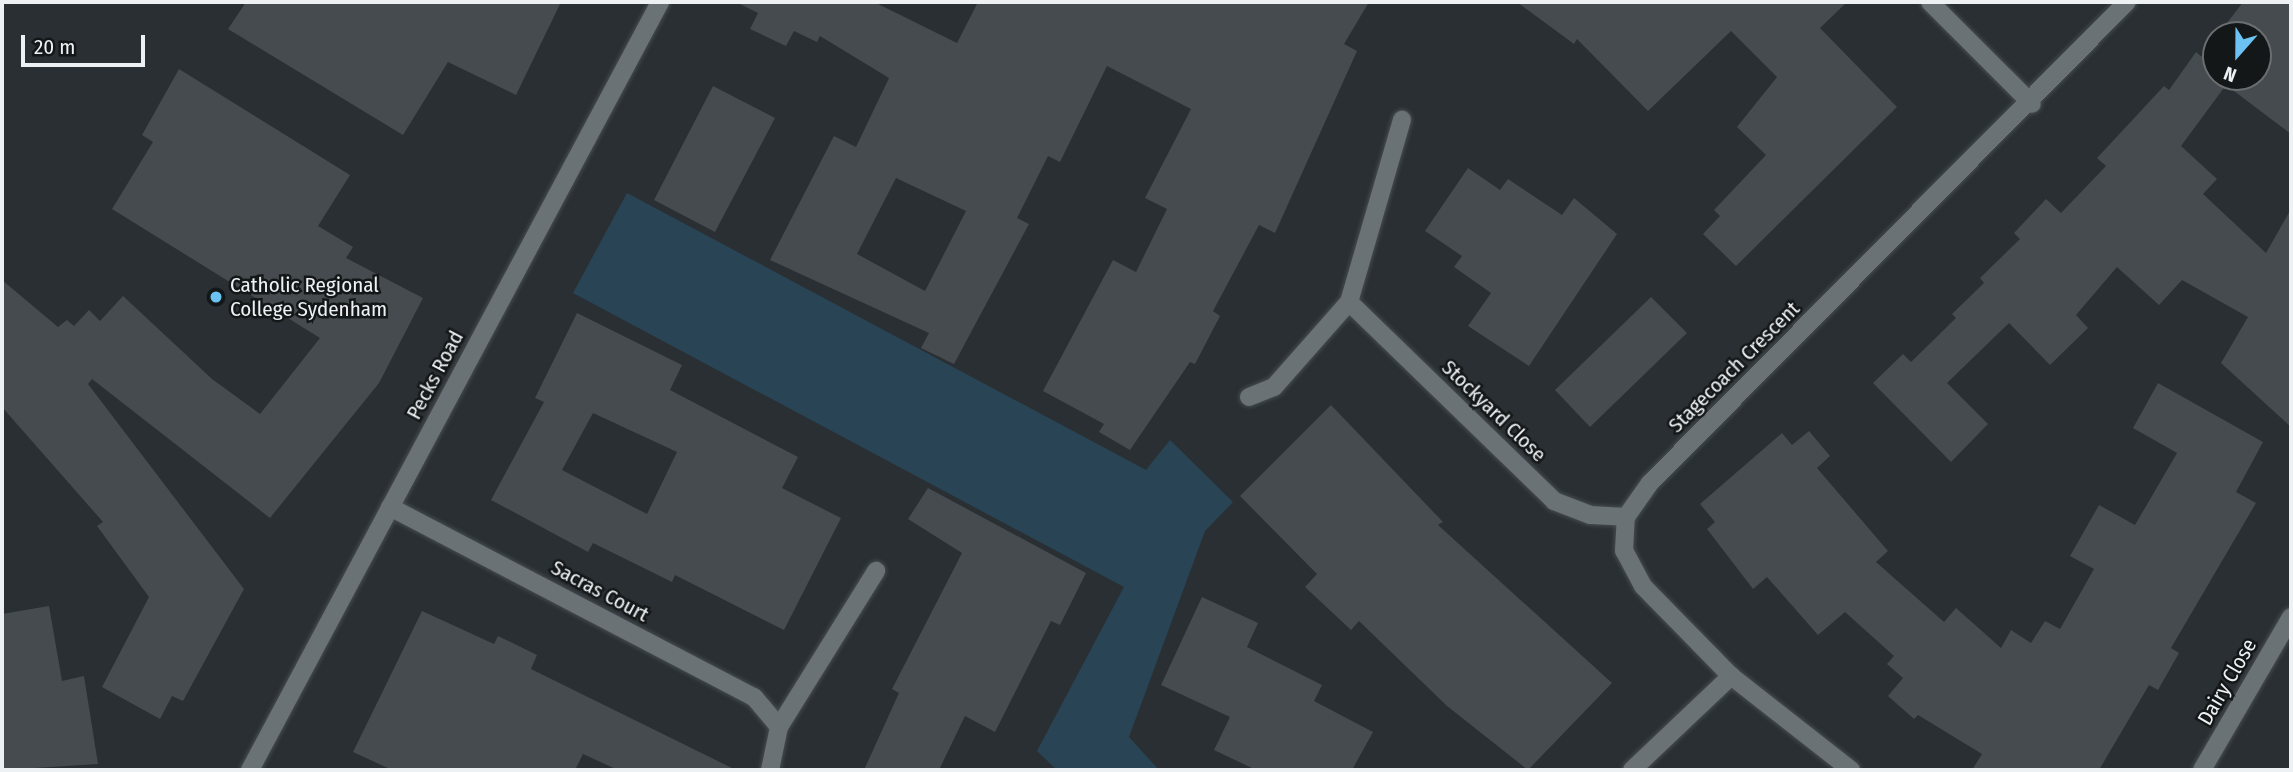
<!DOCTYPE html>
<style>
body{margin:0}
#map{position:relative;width:2293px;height:772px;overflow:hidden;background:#292f33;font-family:"Fira Sans Condensed",sans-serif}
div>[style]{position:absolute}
.green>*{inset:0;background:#294555}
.building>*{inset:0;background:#454b4f}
.roads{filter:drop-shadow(0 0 2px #474b4f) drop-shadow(0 0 2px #474b4f)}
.minor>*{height:18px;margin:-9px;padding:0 9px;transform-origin:9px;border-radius:9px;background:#6b7276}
.dots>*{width:19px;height:19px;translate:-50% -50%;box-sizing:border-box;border:4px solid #141718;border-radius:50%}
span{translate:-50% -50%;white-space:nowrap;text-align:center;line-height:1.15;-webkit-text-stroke:5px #141718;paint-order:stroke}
.poi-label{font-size:21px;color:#edf1f4}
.left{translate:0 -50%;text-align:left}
.street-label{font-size:21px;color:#edf1f4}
.frame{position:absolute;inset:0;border:4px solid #edf1f4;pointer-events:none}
.north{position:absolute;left:2202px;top:21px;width:70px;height:70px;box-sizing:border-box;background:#141718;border:2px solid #6b6e70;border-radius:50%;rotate:201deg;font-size:19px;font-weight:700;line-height:28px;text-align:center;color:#edf1f4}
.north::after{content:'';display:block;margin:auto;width:24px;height:32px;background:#6cc3f2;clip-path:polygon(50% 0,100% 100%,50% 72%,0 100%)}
.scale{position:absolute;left:21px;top:35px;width:124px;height:32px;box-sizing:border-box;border:4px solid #edf1f4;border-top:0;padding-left:9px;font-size:21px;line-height:24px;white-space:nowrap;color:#edf1f4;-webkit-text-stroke:5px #141718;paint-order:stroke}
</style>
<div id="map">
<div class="green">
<div style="clip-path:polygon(627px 193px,1146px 470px,1170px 440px,1233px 502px,1205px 531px,1129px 737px,1159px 770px,1057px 770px,1037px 751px,1124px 587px,573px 293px)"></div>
</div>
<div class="building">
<div style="clip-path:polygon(246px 2px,561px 2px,516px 95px,448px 62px,403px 135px,228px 29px)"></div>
<div style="clip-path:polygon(evenodd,736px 2px,874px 2px,957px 43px,978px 2px,1369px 2px,1344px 44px,1357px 51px,1275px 233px,1259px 225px,1213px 311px,1220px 316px,1195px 364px,1190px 362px,1130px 450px,1099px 432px,1104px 424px,1043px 391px,1113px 260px,1136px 272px,1167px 209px,1145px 198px,1191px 109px,1107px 66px,1060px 162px,1048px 156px,1017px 218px,1029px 224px,954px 364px,921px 348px,929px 333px,770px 260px,834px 136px,856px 147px,889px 78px,820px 36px,817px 42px,794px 31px,786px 46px,750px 29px,758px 13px,736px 2px,896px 178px,966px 211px,925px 291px,857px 254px,896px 178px)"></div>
<div style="clip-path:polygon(1517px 2px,1847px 2px,1820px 28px,1897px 107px,1736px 266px,1703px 234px,1720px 216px,1714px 210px,1766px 155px,1737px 127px,1777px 77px,1731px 31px,1648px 111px,1577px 39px,1574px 44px)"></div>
<div style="clip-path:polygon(2243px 2px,2291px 2px,2291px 134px,2226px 85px,2181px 146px,2217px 179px,2203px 194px,2266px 253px,2291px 209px,2291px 427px,2221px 363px,2248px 317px,2182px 280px,2159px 305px,2117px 267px,2076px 315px,2088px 328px,2050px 365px,2009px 323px,1947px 383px,1988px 424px,1951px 462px,1873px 383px,1903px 354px,1911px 362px,1956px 318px,1952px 314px,1984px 283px,1980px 278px,2020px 239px,2014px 233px,2046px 199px,2061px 213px,2106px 166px,2097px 158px,2164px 86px,2169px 90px,2196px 52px,2202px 57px,2216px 38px,2216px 77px,2258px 77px,2258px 35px,2218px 35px)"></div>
<div style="clip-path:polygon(179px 69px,350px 175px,318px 226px,353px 247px,346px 258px,423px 298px,379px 383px,270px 518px,92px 379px,88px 384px,244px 589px,183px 701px,172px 696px,160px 719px,102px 687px,149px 597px,97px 526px,103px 522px,2px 407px,2px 280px,58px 327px,67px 320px,74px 326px,89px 310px,100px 321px,123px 296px,212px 379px,260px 414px,320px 338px,112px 209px,153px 142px,142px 135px)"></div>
<div style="clip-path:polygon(713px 86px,775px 118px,715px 232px,654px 200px)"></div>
<div style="clip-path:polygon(1468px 168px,1500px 190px,1508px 179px,1562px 215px,1574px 198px,1617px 234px,1529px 366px,1468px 326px,1491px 293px,1454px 267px,1462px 256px,1425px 231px)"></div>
<div style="clip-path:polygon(1651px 297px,1687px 333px,1590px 427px,1555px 390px)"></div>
<div style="clip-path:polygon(evenodd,577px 313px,682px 365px,670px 390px,798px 457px,782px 488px,841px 518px,784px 630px,675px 575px,672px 582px,593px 543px,588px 552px,491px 500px,544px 402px,535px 398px,577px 313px,593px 413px,677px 452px,647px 514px,562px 470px,593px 413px)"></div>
<div style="clip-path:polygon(2158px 383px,2263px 442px,2236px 492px,2256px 503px,2171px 648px,2179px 653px,2158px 690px,2149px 685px,2099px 770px,1972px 770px,1982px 754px,1918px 715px,1914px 719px,1888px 696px,1903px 678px,1887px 664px,1894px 656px,1845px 612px,1818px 635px,1767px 577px,1753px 589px,1707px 529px,1715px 522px,1700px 504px,1782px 433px,1792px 445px,1809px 431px,1830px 456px,1817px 468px,1888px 551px,1876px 562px,1944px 622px,1956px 608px,2001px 648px,2011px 630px,2031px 643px,2045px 621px,2060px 629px,2094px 569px,2070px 556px,2099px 505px,2135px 525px,2177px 453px,2133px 428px)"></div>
<div style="clip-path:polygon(1331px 405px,1443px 522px,1438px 525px,1612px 683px,1528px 770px,1447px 706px,1359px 621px,1351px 630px,1305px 587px,1317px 574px,1240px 496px)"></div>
<div style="clip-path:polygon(928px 488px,1086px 573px,1060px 625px,1051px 621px,995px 732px,965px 716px,939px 770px,864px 770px,899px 693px,892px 689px,962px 553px,908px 519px)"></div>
<div style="clip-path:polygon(1202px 597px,1258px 623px,1247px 647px,1322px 685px,1314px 701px,1373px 732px,1352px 770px,1256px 770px,1214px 750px,1230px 717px,1161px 685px)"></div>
<div style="clip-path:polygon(49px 606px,62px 681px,84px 676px,98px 764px,2px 770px,2px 614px)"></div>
<div style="clip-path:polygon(422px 611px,494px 644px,498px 636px,537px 655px,531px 669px,736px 770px,618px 770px,583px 754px,575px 770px,392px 770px,353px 752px)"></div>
</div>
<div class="roads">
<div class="minor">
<div style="left:1930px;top:2px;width:144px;rotate:45deg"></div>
<div style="left:1349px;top:302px;width:286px;rotate:44.1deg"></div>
<div style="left:1554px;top:501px;width:39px;rotate:21deg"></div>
<div style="left:1590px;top:515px;width:36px;rotate:3deg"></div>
<div style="left:1249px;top:397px;width:27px;rotate:-22deg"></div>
<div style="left:1274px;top:387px;width:113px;rotate:-48.6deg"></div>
<div style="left:1349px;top:302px;width:190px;rotate:-73.8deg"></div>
<div style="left:390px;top:507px;width:411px;rotate:27.6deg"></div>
<div style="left:754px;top:697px;width:39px;rotate:50deg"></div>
<div style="left:779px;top:727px;width:44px;rotate:101.8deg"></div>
<div style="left:779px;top:727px;width:184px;rotate:-58.1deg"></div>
<div style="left:250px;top:770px;width:871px;rotate:-61.9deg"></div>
<div style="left:1632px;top:770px;width:137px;rotate:-43.5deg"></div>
<div style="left:1851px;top:770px;width:152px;rotate:-141.9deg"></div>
<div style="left:1731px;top:676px;width:126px;rotate:-134.4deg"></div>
<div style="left:1643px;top:586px;width:40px;rotate:-118deg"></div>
<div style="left:1624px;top:551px;width:34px;rotate:-87deg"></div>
<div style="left:1626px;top:517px;width:42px;rotate:-54.8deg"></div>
<div style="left:1650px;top:483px;width:677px;rotate:-45.24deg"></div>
<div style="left:2202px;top:770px;width:177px;rotate:-59.8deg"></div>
</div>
</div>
<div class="dots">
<div style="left:216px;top:297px;background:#6cc3f2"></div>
</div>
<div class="poi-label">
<span class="left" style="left:230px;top:297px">Catholic Regional<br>College Sydenham</span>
</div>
<div class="street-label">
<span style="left:1734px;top:367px;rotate:-45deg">Stagecoach Crescent</span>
<span style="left:435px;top:375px;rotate:-62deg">Pecks Road</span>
<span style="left:1494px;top:411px;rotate:44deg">Stockyard Close</span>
<span style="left:600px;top:591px;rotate:28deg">Sacras Court</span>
<span style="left:2227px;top:682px;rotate:-60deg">Dairy Close</span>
</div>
<div class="frame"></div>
<div class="north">N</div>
<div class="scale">20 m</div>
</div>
